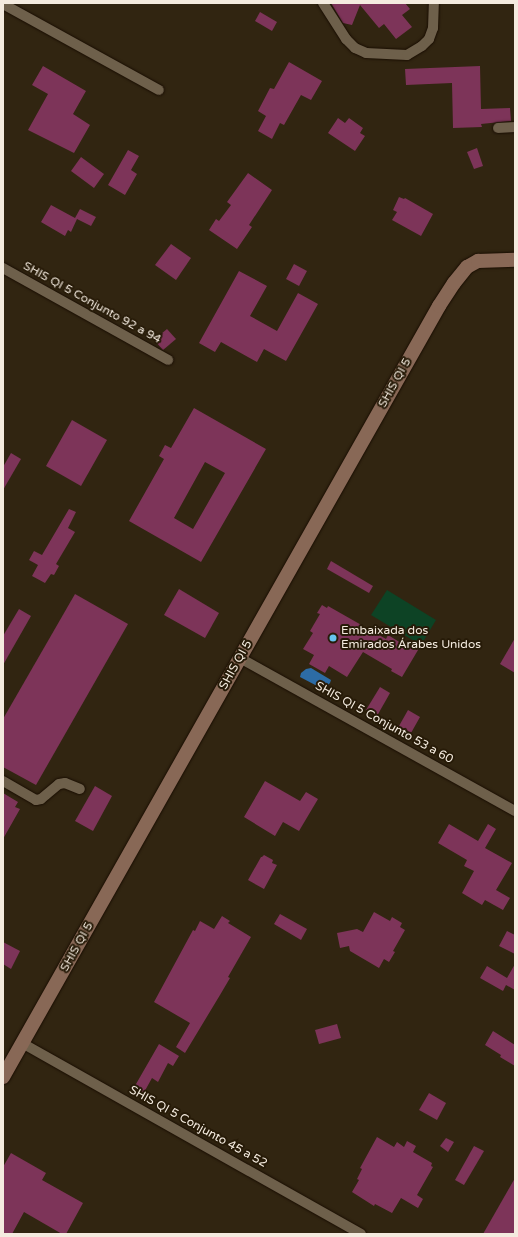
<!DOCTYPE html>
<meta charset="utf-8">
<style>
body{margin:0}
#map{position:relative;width:518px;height:1237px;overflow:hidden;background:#312511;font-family:"Varela Round",sans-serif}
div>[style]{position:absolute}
.green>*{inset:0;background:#0d4325}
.water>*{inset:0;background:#2d6ca5}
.building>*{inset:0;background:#7d3459}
.roads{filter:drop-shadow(0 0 1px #190d00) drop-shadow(0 0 1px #190d00)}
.street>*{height:10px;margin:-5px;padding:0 5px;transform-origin:5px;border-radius:5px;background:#6e604b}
.secondary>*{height:14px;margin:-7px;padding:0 7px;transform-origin:7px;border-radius:7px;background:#886856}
.dots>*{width:11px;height:11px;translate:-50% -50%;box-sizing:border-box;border:2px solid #271b08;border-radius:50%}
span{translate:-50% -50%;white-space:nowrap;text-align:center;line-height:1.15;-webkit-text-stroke:4px #271b08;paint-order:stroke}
.street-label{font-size:12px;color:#f4ebdf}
.poi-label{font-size:12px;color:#f4ebdf}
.left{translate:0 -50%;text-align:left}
.frame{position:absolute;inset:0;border:4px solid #f4ebdf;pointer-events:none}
</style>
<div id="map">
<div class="green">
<div style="clip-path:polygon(387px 590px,436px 620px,421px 645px,371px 615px)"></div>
</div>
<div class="water">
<div style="clip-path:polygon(311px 668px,331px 680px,330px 683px,325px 688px,321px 688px,300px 677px,301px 673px,306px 669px)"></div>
</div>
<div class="building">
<div style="clip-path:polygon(331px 3px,405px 3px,410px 9px,402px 15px,412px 27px,396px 39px,384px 24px,379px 28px,360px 5px,352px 25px,343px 23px)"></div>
<div style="clip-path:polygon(260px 12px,277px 22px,272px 31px,255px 21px)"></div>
<div style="clip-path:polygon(289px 62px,322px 81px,311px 100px,301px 95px,284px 125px,280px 123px,272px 139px,258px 131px,266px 116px,258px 111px,270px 88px,274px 89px)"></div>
<div style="clip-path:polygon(43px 66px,86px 91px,73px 114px,90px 125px,74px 153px,28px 130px,48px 94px,32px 85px)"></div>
<div style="clip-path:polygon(480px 66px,481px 109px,510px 108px,511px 121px,481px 124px,482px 127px,453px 128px,452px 83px,406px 85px,405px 69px)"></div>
<div style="clip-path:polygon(338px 118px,345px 123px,349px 118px,363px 128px,360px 133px,365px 136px,355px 151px,328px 133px)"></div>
<div style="clip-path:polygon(477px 148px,483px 166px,474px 169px,467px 152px)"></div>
<div style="clip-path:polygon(128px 150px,139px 156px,131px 170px,137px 174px,125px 195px,108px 185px)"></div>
<div style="clip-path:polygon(81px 157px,104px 174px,94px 188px,71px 171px)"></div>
<div style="clip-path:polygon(248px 173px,272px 190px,249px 225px,252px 227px,237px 249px,209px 230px,216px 219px,219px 221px,231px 205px,227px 202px)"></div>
<div style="clip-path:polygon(399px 197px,404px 199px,405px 198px,433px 214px,421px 236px,392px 220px,397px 212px,393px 210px)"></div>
<div style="clip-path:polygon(51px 205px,75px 218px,80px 209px,96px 217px,91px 226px,77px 219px,71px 232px,68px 230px,65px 236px,41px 222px)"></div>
<div style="clip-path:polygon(171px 244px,191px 258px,176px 280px,155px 265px)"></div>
<div style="clip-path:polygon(294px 264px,307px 271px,299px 286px,286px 279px)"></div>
<div style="clip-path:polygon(239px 271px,267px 286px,250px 316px,277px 331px,298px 293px,318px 304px,286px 361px,264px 349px,257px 362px,221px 342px,215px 352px,199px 343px)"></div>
<div style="clip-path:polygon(167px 329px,176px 339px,163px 350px,154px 340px)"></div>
<div style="clip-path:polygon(evenodd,194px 408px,266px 449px,201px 562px,129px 521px,164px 459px,159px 456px,165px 445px,171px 448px,194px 408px,205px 462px,225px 473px,193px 529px,174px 518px,205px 462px)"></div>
<div style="clip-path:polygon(72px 420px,107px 440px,81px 486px,46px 466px)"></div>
<div style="clip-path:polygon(11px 453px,21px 459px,3px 490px,3px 467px)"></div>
<div style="clip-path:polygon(69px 509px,76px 512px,68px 528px,75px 532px,56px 564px,59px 566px,54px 575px,51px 574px,45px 583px,32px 576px,38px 565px,29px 560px,34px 551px,42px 555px)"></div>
<div style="clip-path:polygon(331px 561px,373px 586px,369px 593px,327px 569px)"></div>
<div style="clip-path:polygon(179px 589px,219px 613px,205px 638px,164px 615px)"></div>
<div style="clip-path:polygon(75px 594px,128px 624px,36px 785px,3px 767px,3px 719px)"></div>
<div style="clip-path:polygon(322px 605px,327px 608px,328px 606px,386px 639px,388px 635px,409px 648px,413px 641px,421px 645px,402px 677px,391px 671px,392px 669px,363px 652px,347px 677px,329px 666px,325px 673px,309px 664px,314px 655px,303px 649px,313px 633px,310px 631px,320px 614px,317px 613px)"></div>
<div style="clip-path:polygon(19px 609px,31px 616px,3px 665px,3px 636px)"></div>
<div style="clip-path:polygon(515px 638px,515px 673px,500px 664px)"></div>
<div style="clip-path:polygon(380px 687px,390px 693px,377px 716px,366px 710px)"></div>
<div style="clip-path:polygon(408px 710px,420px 717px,411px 733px,399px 726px)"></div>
<div style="clip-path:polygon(265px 781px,300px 801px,306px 792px,318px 799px,299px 831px,283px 822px,275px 836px,244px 817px)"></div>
<div style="clip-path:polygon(95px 786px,112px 796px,93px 831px,75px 821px)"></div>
<div style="clip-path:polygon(3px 793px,18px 802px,15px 807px,20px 809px,3px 839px)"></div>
<div style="clip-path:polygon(449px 824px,478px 841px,488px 824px,496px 829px,485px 848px,512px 863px,496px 890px,510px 898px,503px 910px,485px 900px,482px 905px,462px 893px,474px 871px,464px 866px,467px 860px,438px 843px)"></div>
<div style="clip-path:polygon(264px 855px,273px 860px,272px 863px,277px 865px,264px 889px,248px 880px,261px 857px,262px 857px)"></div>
<div style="clip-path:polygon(374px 912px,390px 921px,392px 917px,402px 923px,400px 927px,405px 930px,393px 951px,395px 952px,389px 962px,384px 959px,379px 968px,350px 951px,349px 946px,340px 948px,337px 933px,357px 929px,363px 932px)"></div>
<div style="clip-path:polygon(280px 914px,307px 929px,301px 940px,274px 924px)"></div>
<div style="clip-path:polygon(222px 916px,230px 921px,228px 923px,251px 937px,228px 977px,230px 978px,220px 995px,185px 1053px,176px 1047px,190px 1023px,154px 1002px,193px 930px,195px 931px,200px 921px,214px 929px)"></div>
<div style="clip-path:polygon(507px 931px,515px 935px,515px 954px,499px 946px)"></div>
<div style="clip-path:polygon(3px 942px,20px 951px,11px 969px,3px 964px)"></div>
<div style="clip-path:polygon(515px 964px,515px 990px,506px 985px,503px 991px,480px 978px,487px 966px,507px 978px)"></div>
<div style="clip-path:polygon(337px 1024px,341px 1038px,319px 1044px,315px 1030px)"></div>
<div style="clip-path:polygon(493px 1031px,515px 1045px,515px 1066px,500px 1057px,501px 1055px,485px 1045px)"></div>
<div style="clip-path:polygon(159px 1044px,179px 1056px,173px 1066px,168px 1063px,158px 1082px,152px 1078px,142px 1096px,132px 1091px)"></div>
<div style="clip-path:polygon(429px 1093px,446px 1103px,437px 1120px,419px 1110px)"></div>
<div style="clip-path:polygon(377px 1137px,394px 1147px,397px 1142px,404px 1147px,407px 1141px,416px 1146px,413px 1152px,432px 1163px,431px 1166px,433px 1167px,417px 1195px,423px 1199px,418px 1208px,401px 1198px,392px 1213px,375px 1204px,374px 1206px,352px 1192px,359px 1180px,357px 1179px,362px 1169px,360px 1168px)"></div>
<div style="clip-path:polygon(446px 1138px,454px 1142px,448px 1152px,440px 1146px)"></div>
<div style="clip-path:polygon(474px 1146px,484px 1151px,464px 1185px,455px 1180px)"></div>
<div style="clip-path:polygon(11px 1153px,46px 1173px,42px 1180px,83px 1203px,66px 1234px,62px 1234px,24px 1212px,12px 1234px,3px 1234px,3px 1167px)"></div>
<div style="clip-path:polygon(515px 1178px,515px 1234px,483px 1234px)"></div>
</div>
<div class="roads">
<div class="street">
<div style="left:323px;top:3px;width:43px;rotate:57.4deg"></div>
<div style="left:346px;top:39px;width:13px;rotate:45deg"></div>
<div style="left:355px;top:48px;width:12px;rotate:24deg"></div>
<div style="left:366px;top:53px;width:41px;rotate:2.8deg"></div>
<div style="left:407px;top:55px;width:17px;rotate:-31deg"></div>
<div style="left:422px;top:46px;width:10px;rotate:-45deg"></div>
<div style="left:429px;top:39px;width:12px;rotate:-70deg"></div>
<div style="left:433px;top:28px;width:25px;rotate:-88deg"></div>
<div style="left:3px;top:4px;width:178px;rotate:28.9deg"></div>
<div style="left:498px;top:128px;width:17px;rotate:-3deg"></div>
<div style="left:3px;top:268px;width:189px;rotate:29.1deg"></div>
<div style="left:240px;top:658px;width:315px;rotate:29.1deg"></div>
<div style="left:3px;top:781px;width:38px;rotate:30deg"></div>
<div style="left:36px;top:800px;width:5px;rotate:-11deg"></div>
<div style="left:41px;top:799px;width:23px;rotate:-40deg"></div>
<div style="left:59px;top:784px;width:6px;rotate:-9deg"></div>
<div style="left:65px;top:783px;width:16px;rotate:22deg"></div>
<div style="left:22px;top:1043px;width:389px;rotate:29.4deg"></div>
</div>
<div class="secondary">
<div style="left:3px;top:1077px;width:886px;rotate:-60.51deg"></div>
<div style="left:439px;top:306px;width:27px;rotate:-57deg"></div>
<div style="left:454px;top:283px;width:21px;rotate:-51deg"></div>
<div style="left:467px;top:267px;width:13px;rotate:-29deg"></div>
<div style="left:478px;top:261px;width:37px;rotate:-2deg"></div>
</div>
</div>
<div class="dots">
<div style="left:333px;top:638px;background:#67c4ef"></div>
</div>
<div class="street-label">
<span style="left:92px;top:303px;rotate:29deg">SHIS QI 5 Conjunto 92 a 94</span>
<span style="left:395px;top:383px;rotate:-61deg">SHIS QI 5</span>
<span style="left:236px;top:665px;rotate:-61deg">SHIS QI 5</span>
<span style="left:384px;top:723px;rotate:29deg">SHIS QI 5 Conjunto 53 a 60</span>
<span style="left:77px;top:947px;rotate:-61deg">SHIS QI 5</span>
<span style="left:198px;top:1127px;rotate:29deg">SHIS QI 5 Conjunto 45 a 52</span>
</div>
<div class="poi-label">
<span class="left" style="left:341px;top:638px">Embaixada dos<br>Emirados Árabes Unidos</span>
</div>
<div class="frame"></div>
</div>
